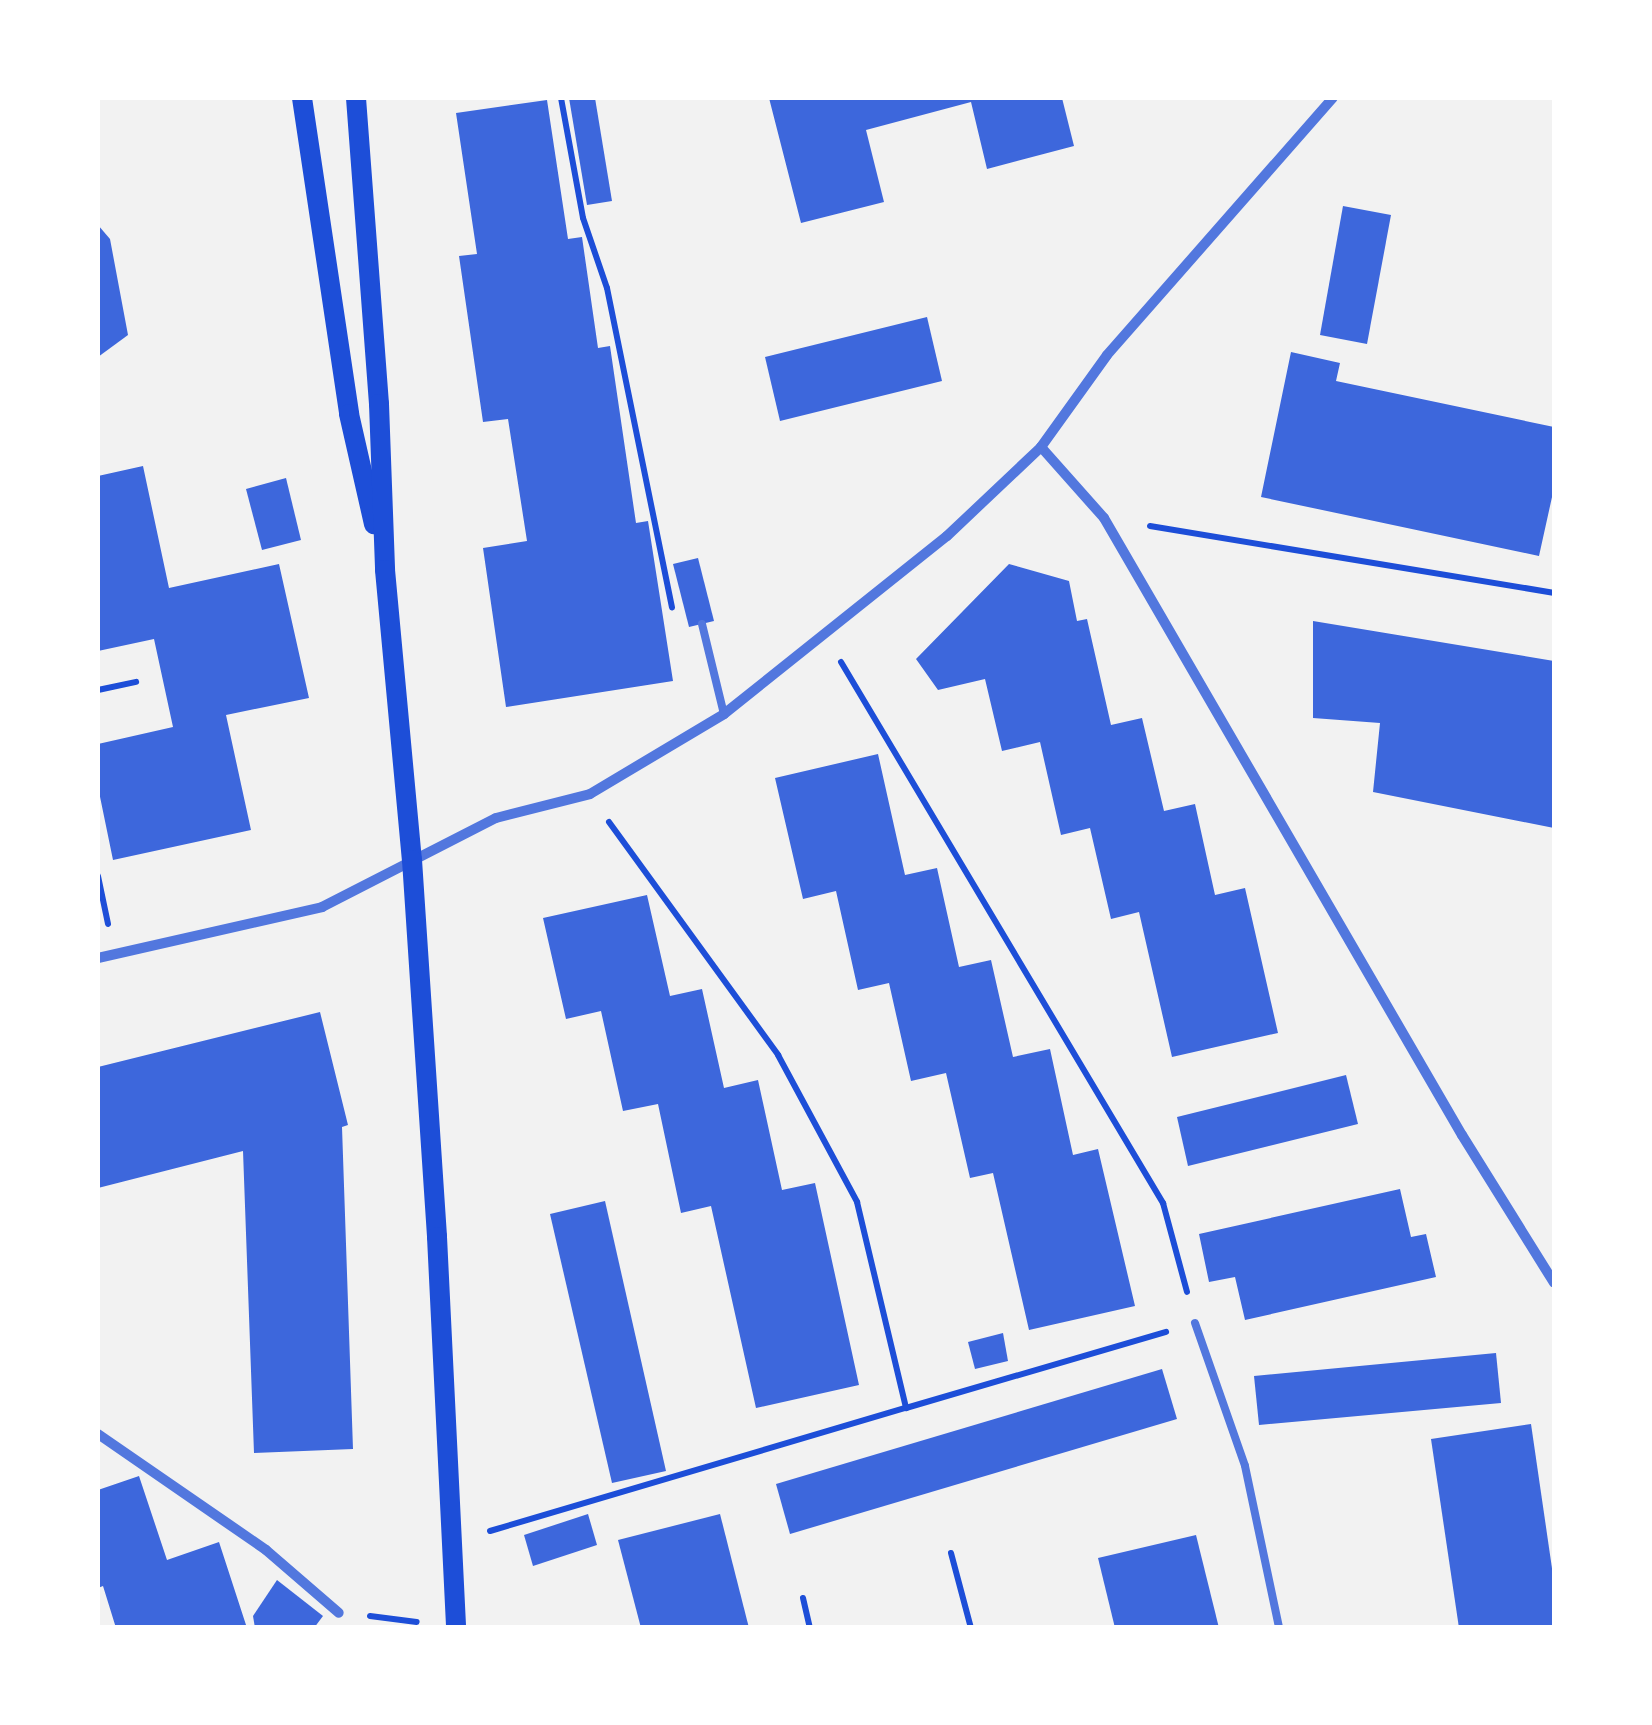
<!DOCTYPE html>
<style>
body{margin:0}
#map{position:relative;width:1652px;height:1725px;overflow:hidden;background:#f2f2f2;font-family:"Noto Sans",sans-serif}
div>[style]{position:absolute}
.building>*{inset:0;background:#3d67dc}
.path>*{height:6px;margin:-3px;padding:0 3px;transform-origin:3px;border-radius:3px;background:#1d4ed8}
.service>*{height:8px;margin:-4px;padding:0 4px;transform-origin:4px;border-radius:4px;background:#5277de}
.minor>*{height:10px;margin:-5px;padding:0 5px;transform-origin:5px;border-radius:5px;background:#5277de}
.secondary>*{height:20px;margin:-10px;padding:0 10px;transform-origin:10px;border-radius:10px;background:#1d4ed8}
span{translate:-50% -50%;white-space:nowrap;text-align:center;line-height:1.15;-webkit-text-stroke:8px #fff;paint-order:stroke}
.frame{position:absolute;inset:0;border:100px solid #fff;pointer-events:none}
</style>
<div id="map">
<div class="building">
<div style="clip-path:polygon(569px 98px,595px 98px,612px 201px,587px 205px)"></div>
<div style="clip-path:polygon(769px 98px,1062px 98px,1074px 146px,987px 169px,971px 102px,866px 130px,884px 202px,801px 223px)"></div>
<div style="clip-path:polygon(547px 100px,568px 239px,582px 237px,598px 348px,610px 346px,636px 523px,648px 521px,673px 681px,506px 707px,483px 548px,527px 541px,508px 419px,483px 422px,459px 256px,477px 254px,456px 113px)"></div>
<div style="clip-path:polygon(1343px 206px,1391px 215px,1367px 344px,1320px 335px)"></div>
<div style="clip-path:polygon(98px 225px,110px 239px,128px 335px,98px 357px)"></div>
<div style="clip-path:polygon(927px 317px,942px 381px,780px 421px,765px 357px)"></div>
<div style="clip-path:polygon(1291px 352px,1340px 363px,1336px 381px,1554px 427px,1554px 488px,1539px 556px,1261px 497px)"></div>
<div style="clip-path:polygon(143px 466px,169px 588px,279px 564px,309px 698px,226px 715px,251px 830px,113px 860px,98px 787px,98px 744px,173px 727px,154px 639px,98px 651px,98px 476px)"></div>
<div style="clip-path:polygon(286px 478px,301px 540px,262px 550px,246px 489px)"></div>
<div style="clip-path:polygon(698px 558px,714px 621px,689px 627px,673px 564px)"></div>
<div style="clip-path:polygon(1009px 564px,1069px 581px,1077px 621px,1087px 619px,1111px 725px,1142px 718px,1164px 811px,1195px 804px,1215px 895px,1245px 888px,1278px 1033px,1172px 1057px,1139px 912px,1111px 919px,1090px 828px,1061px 835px,1040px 742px,1002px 751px,985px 679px,938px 690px,916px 659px)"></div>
<div style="clip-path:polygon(1313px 621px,1554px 661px,1554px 828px,1373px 792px,1380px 723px,1313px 718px)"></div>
<div style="clip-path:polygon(878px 754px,905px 875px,937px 868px,959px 967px,991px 960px,1013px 1057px,1050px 1049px,1073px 1155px,1098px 1149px,1135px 1306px,1029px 1330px,993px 1173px,970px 1178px,946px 1073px,911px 1081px,889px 983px,858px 990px,836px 891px,803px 899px,775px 778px)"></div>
<div style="clip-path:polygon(647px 895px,670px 996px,702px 989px,724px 1088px,758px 1080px,782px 1190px,815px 1183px,859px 1385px,756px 1408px,711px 1206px,681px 1213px,658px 1104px,623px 1111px,601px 1011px,566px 1019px,543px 918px)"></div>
<div style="clip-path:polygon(320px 1012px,348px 1125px,342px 1127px,353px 1449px,254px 1453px,243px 1151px,98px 1188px,98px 1067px)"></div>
<div style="clip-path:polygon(1346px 1075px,1358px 1124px,1188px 1166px,1177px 1117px)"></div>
<div style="clip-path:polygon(1400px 1189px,1411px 1237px,1426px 1234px,1436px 1277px,1245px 1320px,1235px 1277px,1209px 1282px,1199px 1234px)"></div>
<div style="clip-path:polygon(605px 1201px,666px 1471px,612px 1483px,550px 1214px)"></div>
<div style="clip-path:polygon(1003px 1333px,1008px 1361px,975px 1369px,968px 1342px)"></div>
<div style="clip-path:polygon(1496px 1353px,1501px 1403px,1259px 1425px,1254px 1376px)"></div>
<div style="clip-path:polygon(1162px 1369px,1177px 1419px,790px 1534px,776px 1484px)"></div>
<div style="clip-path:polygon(1531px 1424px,1554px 1582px,1554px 1628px,1459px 1628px,1431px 1439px)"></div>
<div style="clip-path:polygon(139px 1476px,167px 1560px,219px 1542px,247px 1628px,116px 1628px,103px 1586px,98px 1588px,98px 1490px)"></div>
<div style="clip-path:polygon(588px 1514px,597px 1545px,533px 1566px,524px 1535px)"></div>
<div style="clip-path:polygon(720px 1514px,749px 1628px,641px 1628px,618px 1540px)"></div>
<div style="clip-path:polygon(1196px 1535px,1219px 1628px,1115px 1628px,1098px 1558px)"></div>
<div style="clip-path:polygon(277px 1580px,323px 1616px,314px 1628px,255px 1628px,253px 1616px)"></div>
</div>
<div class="path">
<div style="left:561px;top:98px;width:122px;rotate:79.6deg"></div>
<div style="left:583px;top:218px;width:74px;rotate:71.1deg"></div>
<div style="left:607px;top:288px;width:326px;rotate:78.5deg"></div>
<div style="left:1150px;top:526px;width:410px;rotate:9.4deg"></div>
<div style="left:841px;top:662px;width:630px;rotate:59.24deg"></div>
<div style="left:1163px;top:1203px;width:92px;rotate:74.9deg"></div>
<div style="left:98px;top:690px;width:39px;rotate:-12deg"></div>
<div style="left:609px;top:822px;width:288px;rotate:54deg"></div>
<div style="left:778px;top:1055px;width:167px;rotate:61.7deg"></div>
<div style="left:857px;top:1202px;width:212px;rotate:76.6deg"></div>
<div style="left:906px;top:1408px;width:271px;rotate:-16.3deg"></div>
<div style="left:98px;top:876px;width:49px;rotate:78.2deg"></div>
<div style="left:490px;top:1531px;width:434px;rotate:-16.5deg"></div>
<div style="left:951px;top:1553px;width:78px;rotate:75.1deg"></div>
<div style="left:803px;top:1598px;width:31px;rotate:77deg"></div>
<div style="left:370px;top:1616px;width:47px;rotate:7.3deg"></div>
</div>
<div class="service">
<div style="left:702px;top:624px;width:93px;rotate:76.3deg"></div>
<div style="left:1195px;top:1323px;width:151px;rotate:70.7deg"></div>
<div style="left:1245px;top:1466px;width:166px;rotate:78.1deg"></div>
</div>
<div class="minor">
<div style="left:1041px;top:447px;width:95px;rotate:48.4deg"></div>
<div style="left:1104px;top:518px;width:713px;rotate:59.88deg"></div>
<div style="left:1462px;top:1135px;width:174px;rotate:58.1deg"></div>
<div style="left:98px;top:958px;width:230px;rotate:-12.8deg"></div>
<div style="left:322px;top:907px;width:195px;rotate:-27.1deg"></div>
<div style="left:496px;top:818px;width:97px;rotate:-14.3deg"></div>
<div style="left:590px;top:794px;width:156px;rotate:-30.8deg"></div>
<div style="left:724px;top:714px;width:285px;rotate:-38.6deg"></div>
<div style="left:947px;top:536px;width:129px;rotate:-43.4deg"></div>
<div style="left:1041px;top:447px;width:113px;rotate:-54.3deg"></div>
<div style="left:1107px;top:355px;width:342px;rotate:-48.7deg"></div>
<div style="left:98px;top:1434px;width:204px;rotate:34.6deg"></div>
<div style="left:266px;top:1550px;width:96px;rotate:40.8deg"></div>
</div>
<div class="secondary">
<div style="left:302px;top:98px;width:319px;rotate:81.5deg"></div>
<div style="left:349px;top:414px;width:113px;rotate:77.2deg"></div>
<div style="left:356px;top:98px;width:307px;rotate:85.7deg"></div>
<div style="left:379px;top:404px;width:166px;rotate:87.9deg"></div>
<div style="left:385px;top:570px;width:291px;rotate:84.7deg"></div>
<div style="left:412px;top:860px;width:378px;rotate:86.2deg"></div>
<div style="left:437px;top:1237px;width:391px;rotate:87.2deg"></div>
</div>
<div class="frame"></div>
</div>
